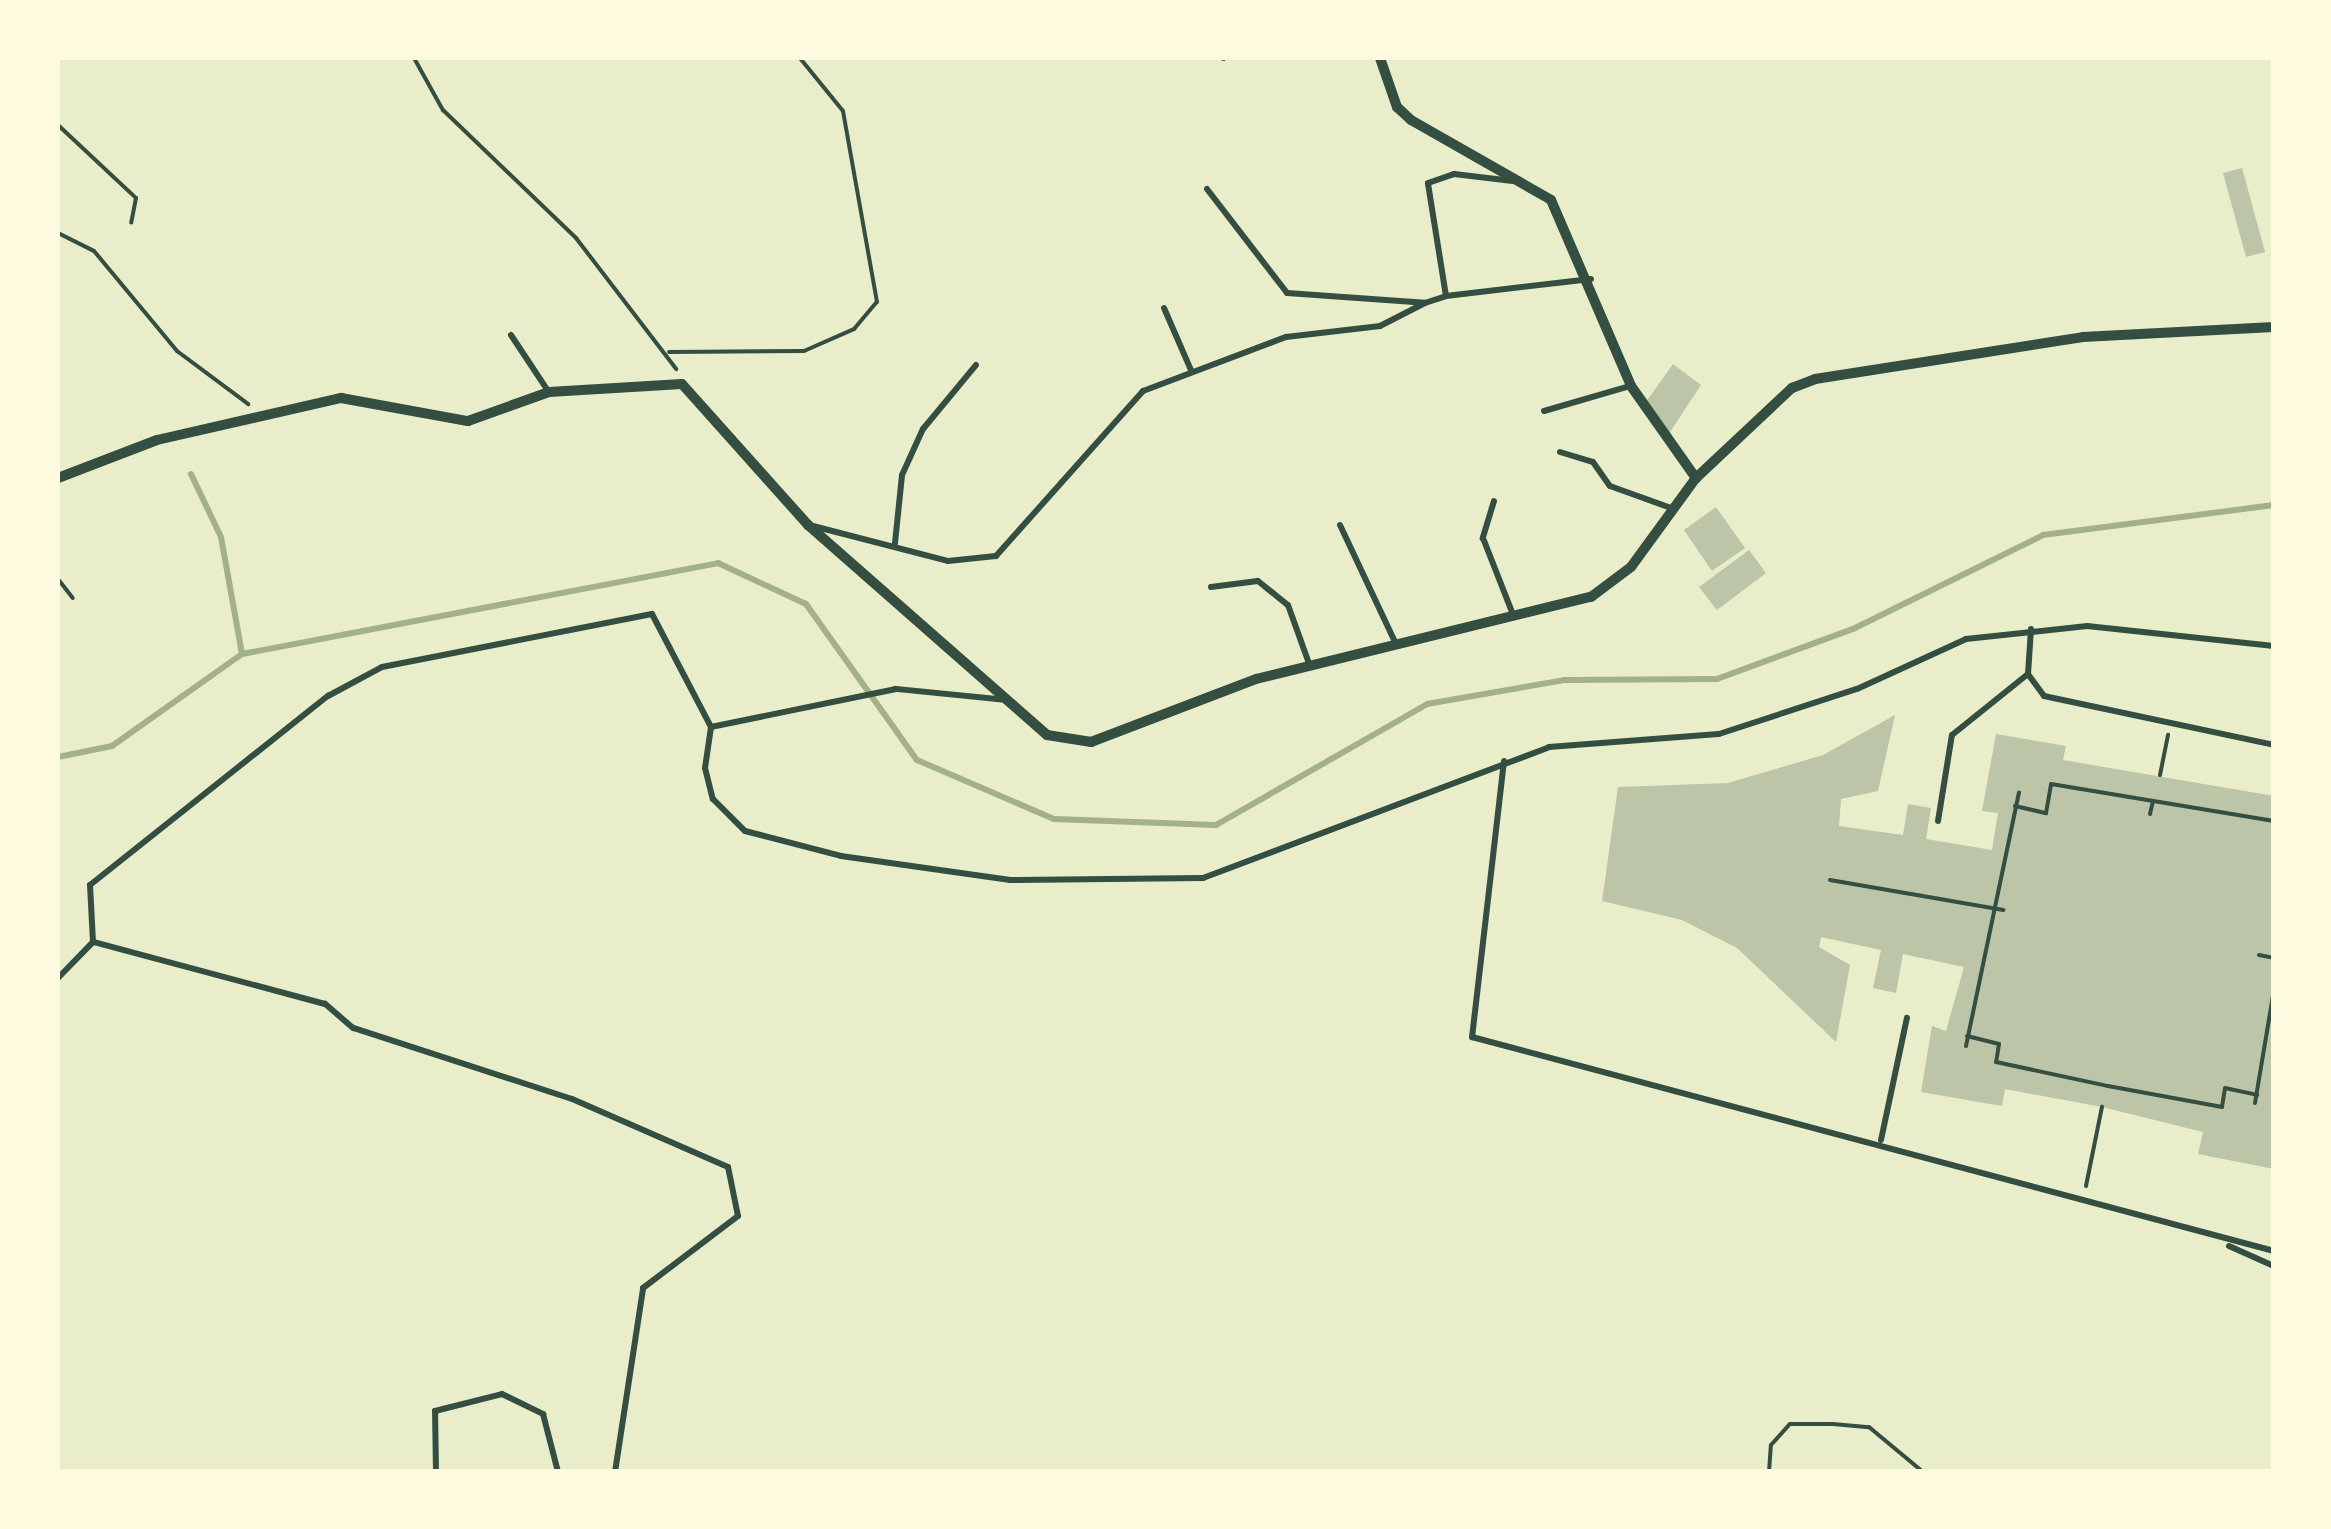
<!DOCTYPE html>
<style>
body{margin:0}
#map{position:relative;width:2331px;height:1529px;overflow:hidden;background:#e9edc9;font-family:"Roboto Condensed",sans-serif}
div>[style]{position:absolute}
.stream>*{height:6px;margin:-3px;padding:0 3px;transform-origin:3px;border-radius:3px;background:#a3b18a}
.building>*{inset:0;background:#bcc5a7}
.path>*{height:4px;margin:-2px;padding:0 2px;transform-origin:2px;border-radius:2px;background:#344e41}
.service>*{height:6px;margin:-3px;padding:0 3px;transform-origin:3px;border-radius:3px;background:#344e41}
.minor>*{height:10px;margin:-5px;padding:0 5px;transform-origin:5px;border-radius:5px;background:#344e41}
span{translate:-50% -50%;white-space:nowrap;text-align:center;line-height:1.15;-webkit-text-stroke:9px #fefae0;paint-order:stroke}
.frame{position:absolute;inset:0;border:60px solid #fefae0;pointer-events:none}
</style>
<div id="map">
<div class="stream">
<div style="left:191px;top:474px;width:70px;rotate:64.5deg"></div>
<div style="left:221px;top:537px;width:119px;rotate:79.8deg"></div>
<div style="left:58px;top:757px;width:55px;rotate:-11.5deg"></div>
<div style="left:112px;top:746px;width:159px;rotate:-35.3deg"></div>
<div style="left:242px;top:654px;width:485px;rotate:-10.8deg"></div>
<div style="left:718px;top:563px;width:97px;rotate:25deg"></div>
<div style="left:806px;top:604px;width:191px;rotate:54.6deg"></div>
<div style="left:917px;top:760px;width:149px;rotate:23.3deg"></div>
<div style="left:1054px;top:819px;width:162px;rotate:2.1deg"></div>
<div style="left:1216px;top:825px;width:243px;rotate:-29.8deg"></div>
<div style="left:1427px;top:704px;width:139px;rotate:-9.9deg"></div>
<div style="left:1564px;top:680px;width:153px;rotate:-0.4deg"></div>
<div style="left:1717px;top:679px;width:145px;rotate:-20.2deg"></div>
<div style="left:1853px;top:629px;width:212px;rotate:-26.3deg"></div>
<div style="left:2043px;top:535px;width:233px;rotate:-7.4deg"></div>
</div>
<div class="building">
<div style="clip-path:polygon(2242px 168px,2265px 252px,2246px 257px,2223px 173px)"></div>
<div style="clip-path:polygon(1673px 364px,1701px 385px,1668px 435px,1646px 402px)"></div>
<div style="clip-path:polygon(1716px 507px,1745px 548px,1712px 571px,1684px 530px)"></div>
<div style="clip-path:polygon(1749px 550px,1766px 573px,1717px 610px,1699px 587px)"></div>
<div style="clip-path:polygon(1895px 715px,1878px 791px,1841px 799px,1839px 826px,1903px 835px,1908px 804px,1931px 808px,1926px 839px,1992px 850px,1998px 813px,1982px 811px,1996px 734px,2066px 746px,2063px 760px,2274px 796px,2274px 1169px,2198px 1154px,2203px 1132px,2102px 1107px,2005px 1089px,2002px 1106px,1921px 1092px,1932px 1026px,1946px 1031px,1964px 967px,1903px 954px,1896px 993px,1873px 988px,1881px 950px,1821px 937px,1819px 947px,1850px 965px,1836px 1042px,1737px 948px,1682px 920px,1602px 901px,1618px 787px,1728px 783px,1823px 755px)"></div>
</div>
<div class="path">
<div style="left:414px;top:58px;width:60px;rotate:60.9deg"></div>
<div style="left:443px;top:110px;width:185px;rotate:43.9deg"></div>
<div style="left:576px;top:238px;width:165px;rotate:52.6deg"></div>
<div style="left:1221px;top:58px;width:3px;rotate:18deg"></div>
<div style="left:58px;top:125px;width:107px;rotate:43.1deg"></div>
<div style="left:136px;top:198px;width:25px;rotate:101deg"></div>
<div style="left:58px;top:233px;width:40px;rotate:26.6deg"></div>
<div style="left:94px;top:251px;width:130px;rotate:50.3deg"></div>
<div style="left:177px;top:351px;width:89px;rotate:36.7deg"></div>
<div style="left:669px;top:352px;width:135px;rotate:-0.4deg"></div>
<div style="left:804px;top:351px;width:55px;rotate:-23.7deg"></div>
<div style="left:854px;top:329px;width:35px;rotate:-50deg"></div>
<div style="left:877px;top:302px;width:194px;rotate:-100.1deg"></div>
<div style="left:843px;top:111px;width:68px;rotate:-129.1deg"></div>
<div style="left:58px;top:579px;width:24px;rotate:52deg"></div>
<div style="left:2160px;top:775px;width:41px;rotate:-78.7deg"></div>
<div style="left:2015px;top:806px;width:32px;rotate:13deg"></div>
<div style="left:2046px;top:813px;width:29px;rotate:-80deg"></div>
<div style="left:2051px;top:784px;width:226px;rotate:9.4deg"></div>
<div style="left:2150px;top:814px;width:13px;rotate:-77deg"></div>
<div style="left:1830px;top:880px;width:176px;rotate:9.8deg"></div>
<div style="left:2259px;top:955px;width:15px;rotate:11deg"></div>
<div style="left:1967px;top:1036px;width:33px;rotate:14deg"></div>
<div style="left:1999px;top:1044px;width:18px;rotate:99deg"></div>
<div style="left:1996px;top:1062px;width:115px;rotate:12.1deg"></div>
<div style="left:2108px;top:1086px;width:116px;rotate:10.4deg"></div>
<div style="left:2222px;top:1107px;width:19px;rotate:-81deg"></div>
<div style="left:2225px;top:1088px;width:33px;rotate:12deg"></div>
<div style="left:1966px;top:1046px;width:259px;rotate:-78.2deg"></div>
<div style="left:2255px;top:1103px;width:115px;rotate:-80.5deg"></div>
<div style="left:2086px;top:1186px;width:81px;rotate:-78.6deg"></div>
<div style="left:1769px;top:1472px;width:27px;rotate:-86deg"></div>
<div style="left:1771px;top:1445px;width:28px;rotate:-48deg"></div>
<div style="left:1790px;top:1424px;width:43px"></div>
<div style="left:1833px;top:1424px;width:36px;rotate:5deg"></div>
<div style="left:1869px;top:1427px;width:70px;rotate:39.8deg"></div>
</div>
<div class="service">
<div style="left:1207px;top:189px;width:131px;rotate:52.4deg"></div>
<div style="left:1287px;top:293px;width:138px;rotate:4.1deg"></div>
<div style="left:1425px;top:303px;width:22px;rotate:-18deg"></div>
<div style="left:1446px;top:296px;width:114px;rotate:-99.1deg"></div>
<div style="left:1428px;top:183px;width:28px;rotate:-19deg"></div>
<div style="left:1454px;top:174px;width:59px;rotate:6.8deg"></div>
<div style="left:1446px;top:296px;width:146px;rotate:-6.7deg"></div>
<div style="left:1164px;top:308px;width:68px;rotate:66.5deg"></div>
<div style="left:511px;top:335px;width:67px;rotate:56.5deg"></div>
<div style="left:1544px;top:411px;width:90px;rotate:-16.2deg"></div>
<div style="left:1560px;top:452px;width:34px;rotate:17deg"></div>
<div style="left:1593px;top:462px;width:29px;rotate:55deg"></div>
<div style="left:1610px;top:486px;width:68px;rotate:19.8deg"></div>
<div style="left:1494px;top:501px;width:39px;rotate:107deg"></div>
<div style="left:1483px;top:538px;width:85px;rotate:68.6deg"></div>
<div style="left:1340px;top:525px;width:132px;rotate:64.8deg"></div>
<div style="left:813px;top:526px;width:139px;rotate:14.5deg"></div>
<div style="left:948px;top:561px;width:48px;rotate:-5.9deg"></div>
<div style="left:996px;top:556px;width:221px;rotate:-48.3deg"></div>
<div style="left:1143px;top:391px;width:153px;rotate:-20.7deg"></div>
<div style="left:1286px;top:337px;width:95px;rotate:-6.7deg"></div>
<div style="left:1380px;top:326px;width:51px;rotate:-27.1deg"></div>
<div style="left:895px;top:543px;width:68px;rotate:-84.1deg"></div>
<div style="left:902px;top:475px;width:51px;rotate:-65.5deg"></div>
<div style="left:923px;top:429px;width:83px;rotate:-50.4deg"></div>
<div style="left:1211px;top:587px;width:47px;rotate:-7.3deg"></div>
<div style="left:1258px;top:581px;width:38px;rotate:39deg"></div>
<div style="left:1288px;top:605px;width:65px;rotate:70.2deg"></div>
<div style="left:2031px;top:629px;width:45px;rotate:93.8deg"></div>
<div style="left:2028px;top:674px;width:27px;rotate:54deg"></div>
<div style="left:2044px;top:696px;width:235px;rotate:12deg"></div>
<div style="left:1007px;top:700px;width:112px;rotate:-174.3deg"></div>
<div style="left:896px;top:689px;width:189px;rotate:168.4deg"></div>
<div style="left:711px;top:727px;width:41px;rotate:98.3deg"></div>
<div style="left:705px;top:768px;width:32px;rotate:76deg"></div>
<div style="left:713px;top:799px;width:45px;rotate:45deg"></div>
<div style="left:745px;top:831px;width:99px;rotate:14.6deg"></div>
<div style="left:841px;top:856px;width:171px;rotate:8.1deg"></div>
<div style="left:1010px;top:880px;width:193px;rotate:-0.6deg"></div>
<div style="left:1203px;top:878px;width:370px;rotate:-20.7deg"></div>
<div style="left:1549px;top:747px;width:170px;rotate:-4.4deg"></div>
<div style="left:1719px;top:734px;width:145px;rotate:-18.1deg"></div>
<div style="left:1857px;top:689px;width:120px;rotate:-24.6deg"></div>
<div style="left:1966px;top:639px;width:122px;rotate:-6.1deg"></div>
<div style="left:2087px;top:626px;width:188px;rotate:6.1deg"></div>
<div style="left:1504px;top:761px;width:278px;rotate:96.6deg"></div>
<div style="left:1472px;top:1037px;width:830px;rotate:14.94deg"></div>
<div style="left:1938px;top:821px;width:87px;rotate:-80.8deg"></div>
<div style="left:1952px;top:735px;width:97px;rotate:-38.8deg"></div>
<div style="left:58px;top:978px;width:50px;rotate:-45.8deg"></div>
<div style="left:1881px;top:1140px;width:125px;rotate:-78deg"></div>
<div style="left:2229px;top:1246px;width:49px;rotate:24deg"></div>
<div style="left:436px;top:1472px;width:61px;rotate:-90.9deg"></div>
<div style="left:435px;top:1411px;width:69px;rotate:-14.2deg"></div>
<div style="left:502px;top:1394px;width:46px;rotate:26deg"></div>
<div style="left:543px;top:1414px;width:60px;rotate:75.5deg"></div>
<div style="left:615px;top:1472px;width:186px;rotate:-81.3deg"></div>
<div style="left:643px;top:1288px;width:119px;rotate:-37.2deg"></div>
<div style="left:738px;top:1216px;width:50px;rotate:-101.5deg"></div>
<div style="left:728px;top:1167px;width:170px;rotate:-156.4deg"></div>
<div style="left:572px;top:1099px;width:230px;rotate:-162deg"></div>
<div style="left:353px;top:1028px;width:37px;rotate:-139deg"></div>
<div style="left:325px;top:1004px;width:240px;rotate:-165deg"></div>
<div style="left:93px;top:942px;width:57px;rotate:-93deg"></div>
<div style="left:90px;top:885px;width:304px;rotate:-38.5deg"></div>
<div style="left:328px;top:696px;width:61px;rotate:-28.2deg"></div>
<div style="left:382px;top:667px;width:275px;rotate:-11.1deg"></div>
<div style="left:652px;top:614px;width:127px;rotate:62.4deg"></div>
</div>
<div class="minor">
<div style="left:1380px;top:58px;width:52px;rotate:70.9deg"></div>
<div style="left:1397px;top:107px;width:19px;rotate:43deg"></div>
<div style="left:1411px;top:120px;width:161px;rotate:29.7deg"></div>
<div style="left:1551px;top:200px;width:202px;rotate:66.7deg"></div>
<div style="left:1631px;top:386px;width:113px;rotate:54.8deg"></div>
<div style="left:58px;top:478px;width:106px;rotate:-21deg"></div>
<div style="left:157px;top:440px;width:189px;rotate:-12.9deg"></div>
<div style="left:341px;top:398px;width:129px;rotate:10.3deg"></div>
<div style="left:468px;top:421px;width:86px;rotate:-19.7deg"></div>
<div style="left:549px;top:392px;width:133px;rotate:-3.4deg"></div>
<div style="left:682px;top:384px;width:189px;rotate:48.2deg"></div>
<div style="left:808px;top:525px;width:318px;rotate:41.3deg"></div>
<div style="left:1047px;top:735px;width:45px;rotate:9deg"></div>
<div style="left:1091px;top:742px;width:177px;rotate:-20.9deg"></div>
<div style="left:1256px;top:679px;width:345px;rotate:-13.8deg"></div>
<div style="left:1591px;top:597px;width:50px;rotate:-36.9deg"></div>
<div style="left:1631px;top:567px;width:110px;rotate:-53.9deg"></div>
<div style="left:1696px;top:478px;width:132px;rotate:-43.2deg"></div>
<div style="left:1792px;top:388px;width:25px;rotate:-21deg"></div>
<div style="left:1815px;top:379px;width:271px;rotate:-8.9deg"></div>
<div style="left:2083px;top:337px;width:191px;rotate:-3deg"></div>
</div>
<div class="frame"></div>
</div>
